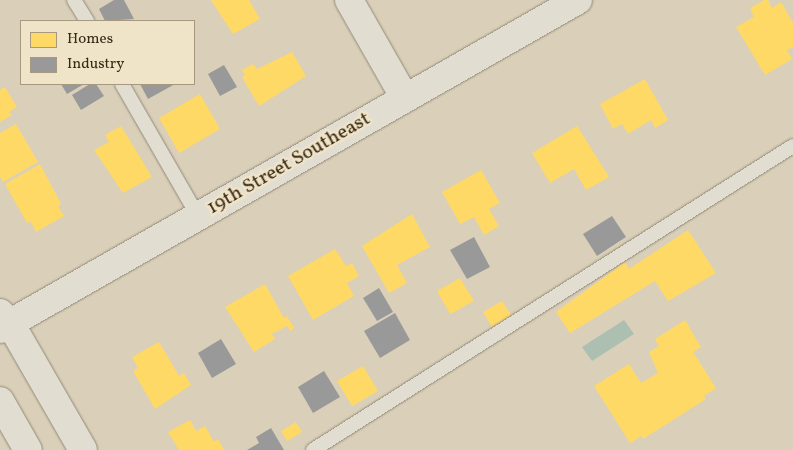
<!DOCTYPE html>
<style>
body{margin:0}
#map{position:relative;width:793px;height:450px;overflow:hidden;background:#dacfb8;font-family:Vollkorn,serif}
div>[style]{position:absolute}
.water>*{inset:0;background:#acbfb1}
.homes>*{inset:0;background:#ffd966}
.industry>*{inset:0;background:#999}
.roads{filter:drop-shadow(0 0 1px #928a7a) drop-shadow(0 0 1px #928a7a)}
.lane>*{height:14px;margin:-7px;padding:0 7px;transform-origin:7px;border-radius:7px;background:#e2ddd1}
.street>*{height:28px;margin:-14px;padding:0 14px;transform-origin:14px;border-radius:14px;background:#e2ddd1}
.secondary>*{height:28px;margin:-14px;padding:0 14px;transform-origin:14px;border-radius:14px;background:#e2ddd1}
span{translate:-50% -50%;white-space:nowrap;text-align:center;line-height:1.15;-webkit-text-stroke:5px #f0e4c8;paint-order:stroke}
.street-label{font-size:20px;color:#392815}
.legend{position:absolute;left:20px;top:20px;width:175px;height:65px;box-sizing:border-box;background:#f0e4c8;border:1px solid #a79980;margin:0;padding:6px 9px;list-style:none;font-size:15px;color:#392815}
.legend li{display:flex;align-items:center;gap:10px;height:25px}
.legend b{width:25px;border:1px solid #a79980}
</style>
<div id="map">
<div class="water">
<div style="clip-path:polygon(624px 320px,634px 334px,592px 361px,582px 347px)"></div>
</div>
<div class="homes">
<div style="clip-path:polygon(211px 0,249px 0,260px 19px,233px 34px)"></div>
<div style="clip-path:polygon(764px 0,768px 0,772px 8px,781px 2px,793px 23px,793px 47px,787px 50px,792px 59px,765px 75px,736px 27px,754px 17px,750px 8px)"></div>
<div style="clip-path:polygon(292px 52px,306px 76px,259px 106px,242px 77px,245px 75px,242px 70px,253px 64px,257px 69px)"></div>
<div style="clip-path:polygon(645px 79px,668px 120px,655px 128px,651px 120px,628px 134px,622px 124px,613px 129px,600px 104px)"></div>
<div style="clip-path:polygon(5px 87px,17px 107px,9px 112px,12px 115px,0 122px,0 90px)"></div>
<div style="clip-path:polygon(200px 94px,220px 129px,179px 153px,159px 118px)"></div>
<div style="clip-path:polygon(16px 124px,38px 162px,3px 182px,0 177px,0 133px)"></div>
<div style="clip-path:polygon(121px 126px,152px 177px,123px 193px,94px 150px,109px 142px,105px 135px)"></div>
<div style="clip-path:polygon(577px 126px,609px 177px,586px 190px,574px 169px,550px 183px,532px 153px)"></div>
<div style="clip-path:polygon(40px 164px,61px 204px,58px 206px,64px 216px,36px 232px,31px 222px,27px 223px,5px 184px)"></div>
<div style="clip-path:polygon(481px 170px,500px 203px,489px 209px,499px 226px,484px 235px,474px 217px,460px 224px,442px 192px)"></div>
<div style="clip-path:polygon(412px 214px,430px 247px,397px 265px,407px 283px,389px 293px,362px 246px)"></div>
<div style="clip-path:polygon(688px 230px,716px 273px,668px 301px,655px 281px,570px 333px,556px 312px,625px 262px,629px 269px)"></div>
<div style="clip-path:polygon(335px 249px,346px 266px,352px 263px,359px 276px,347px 283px,354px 296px,313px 320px,288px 276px)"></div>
<div style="clip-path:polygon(460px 278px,474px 301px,450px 314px,437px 291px)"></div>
<div style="clip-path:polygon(265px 284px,284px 318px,287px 316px,294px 328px,290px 331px,287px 326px,272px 334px,275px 339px,254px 352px,225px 307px)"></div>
<div style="clip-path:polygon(502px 301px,511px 315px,492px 327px,483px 312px)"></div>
<div style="clip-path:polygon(685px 320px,701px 347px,693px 352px,716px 388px,704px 396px,706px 399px,643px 439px,641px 436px,630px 443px,594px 386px,629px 364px,641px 383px,658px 373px,649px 352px,659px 346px,655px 339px)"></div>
<div style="clip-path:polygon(159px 342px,179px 376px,184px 373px,191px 385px,155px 409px,133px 371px,138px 368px,132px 357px)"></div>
<div style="clip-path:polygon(363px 366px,378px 391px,352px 406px,337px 381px)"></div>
<div style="clip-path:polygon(190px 420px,196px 431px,205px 426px,214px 442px,218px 439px,224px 450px,179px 450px,168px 432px)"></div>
<div style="clip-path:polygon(296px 422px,302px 432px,287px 441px,281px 431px)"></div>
</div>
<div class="industry">
<div style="clip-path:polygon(114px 0,124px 0,134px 19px,105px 21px,99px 9px)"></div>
<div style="clip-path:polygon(224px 65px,237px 87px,220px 96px,208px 74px)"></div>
<div style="clip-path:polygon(61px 84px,84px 84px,67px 94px)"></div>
<div style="clip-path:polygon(90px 84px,96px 84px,104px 96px,81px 110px,72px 95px)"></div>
<div style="clip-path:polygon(140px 84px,175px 84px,148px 99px)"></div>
<div style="clip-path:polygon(612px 216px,626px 237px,597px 256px,583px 234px)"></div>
<div style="clip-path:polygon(474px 237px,490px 267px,467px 279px,450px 250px)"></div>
<div style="clip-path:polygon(379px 288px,393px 312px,377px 321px,363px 298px)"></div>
<div style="clip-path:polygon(395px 313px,410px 340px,380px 358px,364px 331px)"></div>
<div style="clip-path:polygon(221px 339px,236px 364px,212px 378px,198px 353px)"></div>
<div style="clip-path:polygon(324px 371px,340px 397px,313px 413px,298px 387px)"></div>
<div style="clip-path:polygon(271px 428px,284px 450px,247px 450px,259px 443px,256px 437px)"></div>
</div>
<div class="roads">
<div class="lane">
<div style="left:74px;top:0;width:25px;rotate:58deg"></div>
<div style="left:122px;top:84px;width:152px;rotate:60.1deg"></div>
<div style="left:313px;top:450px;width:568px;rotate:-32.35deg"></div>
</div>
<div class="street">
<div style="left:349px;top:0;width:113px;rotate:60.3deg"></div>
</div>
<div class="secondary">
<div style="left:0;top:313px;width:14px;rotate:45deg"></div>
<div style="left:10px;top:323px;width:146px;rotate:60.1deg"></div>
<div style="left:0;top:329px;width:665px;rotate:-29.65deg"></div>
<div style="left:0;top:401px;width:56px;rotate:60.3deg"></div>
</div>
</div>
<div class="street-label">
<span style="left:289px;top:164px;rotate:-30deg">19th Street Southeast</span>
</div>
<ul class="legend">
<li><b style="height:14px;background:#ffd966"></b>Homes</li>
<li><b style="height:14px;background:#999"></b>Industry</li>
</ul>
</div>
